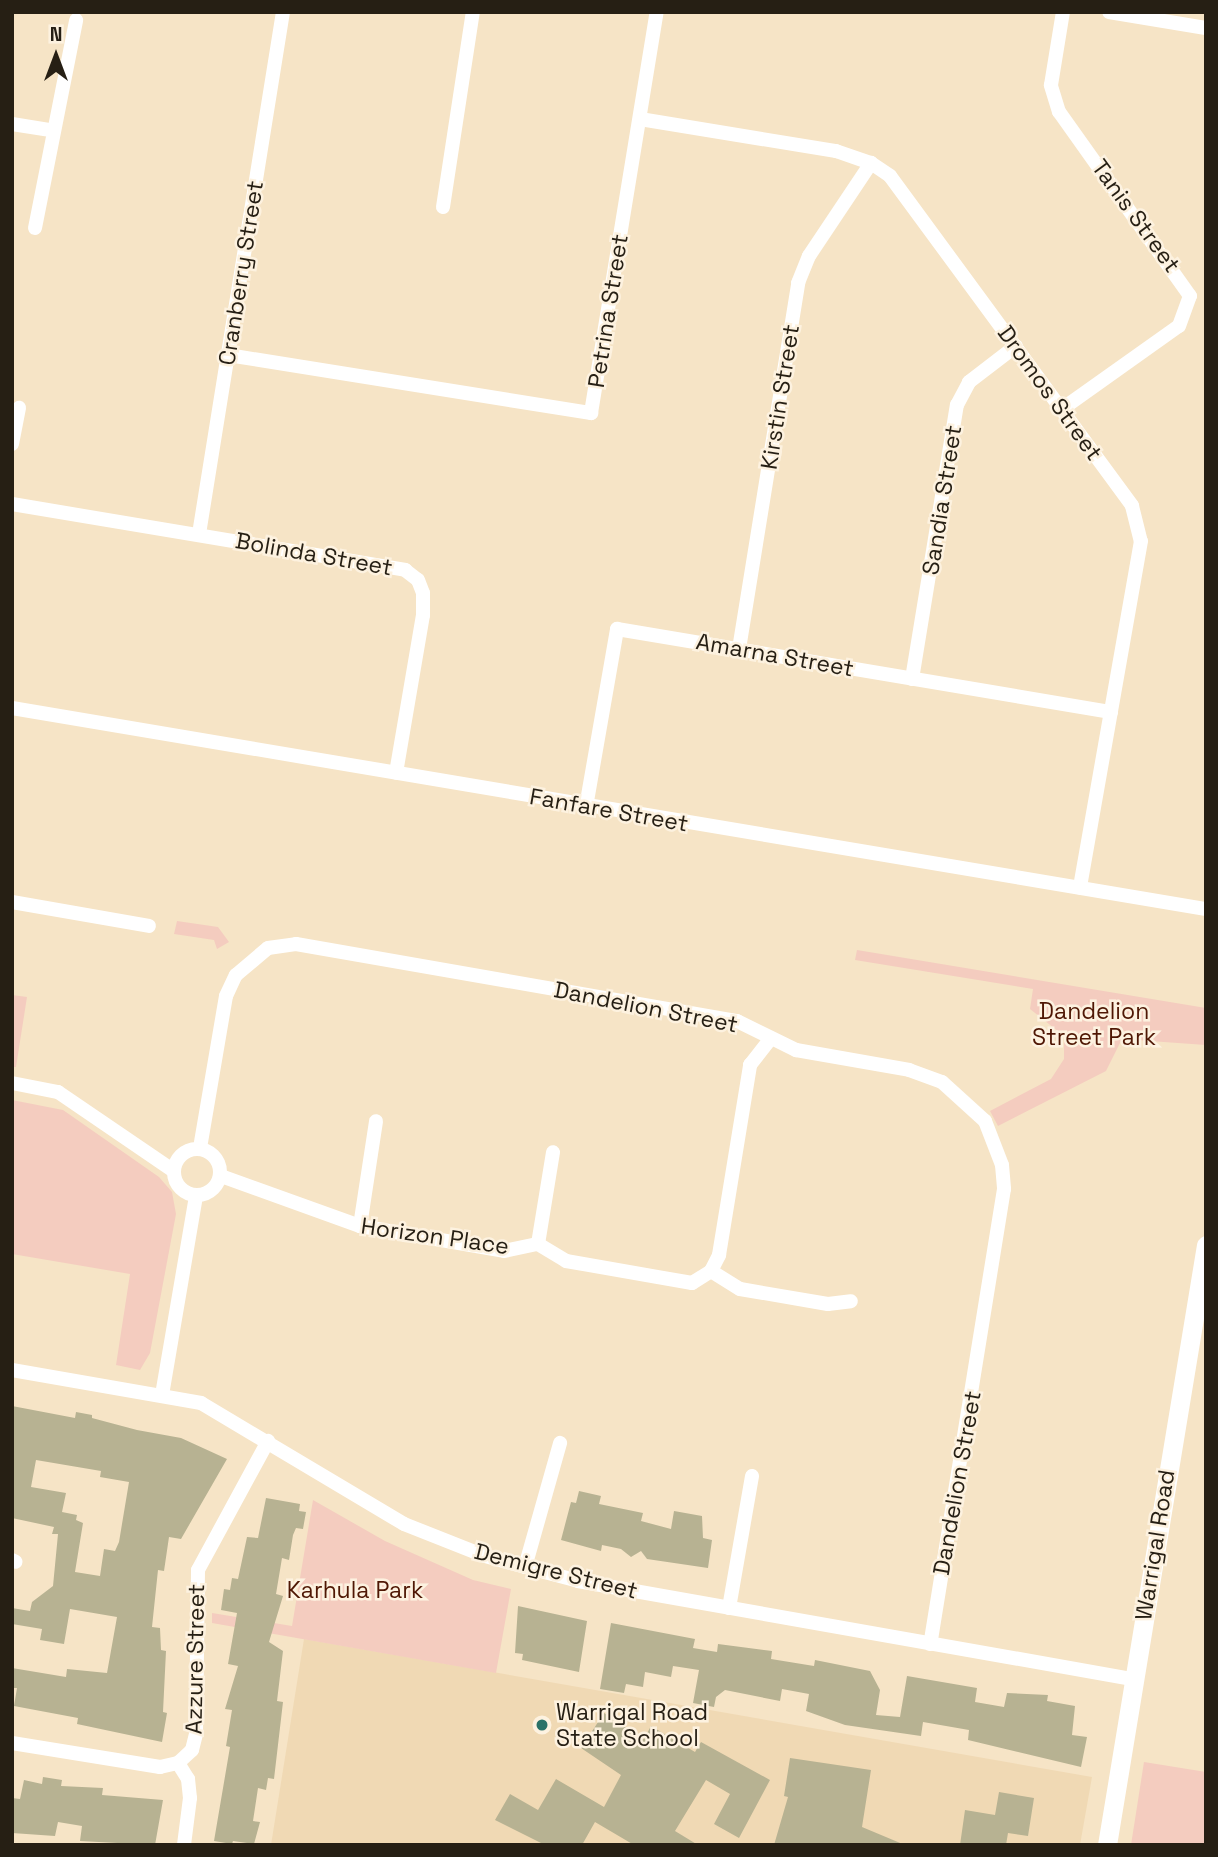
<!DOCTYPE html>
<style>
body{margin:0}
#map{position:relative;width:1218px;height:1857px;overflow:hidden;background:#f6e4c6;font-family:"Space Grotesk",sans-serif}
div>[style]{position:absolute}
.built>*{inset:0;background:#f0d9b4}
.green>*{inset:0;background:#f4ccbf}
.building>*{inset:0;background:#b7b292}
.street>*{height:14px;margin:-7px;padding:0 7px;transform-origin:7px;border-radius:7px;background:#fff}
.street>.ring{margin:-7px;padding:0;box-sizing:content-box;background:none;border:14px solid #fff;border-radius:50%}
.secondary>*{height:19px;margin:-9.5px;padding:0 9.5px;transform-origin:9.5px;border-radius:9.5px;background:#fff}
.dots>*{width:19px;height:19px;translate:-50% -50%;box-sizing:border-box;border:4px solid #fdf2e0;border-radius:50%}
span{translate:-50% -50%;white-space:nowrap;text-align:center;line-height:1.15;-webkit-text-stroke:5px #fdf2e0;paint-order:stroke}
.street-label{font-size:23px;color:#261f14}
.park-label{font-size:23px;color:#4f1704}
.poi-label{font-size:23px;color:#261f14}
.left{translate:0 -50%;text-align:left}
.frame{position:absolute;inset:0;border:14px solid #261f14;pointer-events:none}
.north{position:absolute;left:21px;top:21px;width:70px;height:70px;-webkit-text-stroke:5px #fdf2e0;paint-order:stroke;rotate:0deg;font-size:19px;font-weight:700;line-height:28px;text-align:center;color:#261f14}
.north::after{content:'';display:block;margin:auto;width:24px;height:32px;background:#261f14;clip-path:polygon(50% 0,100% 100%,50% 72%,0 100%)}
</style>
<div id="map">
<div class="built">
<div style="clip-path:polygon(304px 1639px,1092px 1777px,1080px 1845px,271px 1845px)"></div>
</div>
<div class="green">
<div style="clip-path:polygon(177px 921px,218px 927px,229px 942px,217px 949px,214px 940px,174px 934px)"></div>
<div style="clip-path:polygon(857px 950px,1206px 1008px,1206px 1045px,1122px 1039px,1106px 1071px,998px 1126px,990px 1111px,1051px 1079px,1064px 1059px,1064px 1036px,1030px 1009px,1033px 989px,855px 960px)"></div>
<div style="clip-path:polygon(12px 995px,27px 997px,16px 1067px,12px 1067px)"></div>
<div style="clip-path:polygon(12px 1100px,63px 1110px,159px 1177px,172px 1192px,176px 1214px,150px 1353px,140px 1370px,116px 1365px,130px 1274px,12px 1254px)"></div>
<div style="clip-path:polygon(313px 1500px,385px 1541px,473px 1580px,511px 1589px,496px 1673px,212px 1623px,212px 1613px,292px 1626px)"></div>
<div style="clip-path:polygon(1144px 1762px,1206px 1772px,1206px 1845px,1131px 1845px)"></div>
</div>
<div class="building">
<div style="clip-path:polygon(evenodd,12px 1406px,75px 1418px,76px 1412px,92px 1415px,92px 1418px,137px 1430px,181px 1438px,227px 1459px,181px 1539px,169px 1537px,164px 1571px,158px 1570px,152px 1627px,160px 1628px,161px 1650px,166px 1651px,163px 1712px,167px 1713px,162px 1742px,77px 1724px,78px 1718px,14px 1706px,17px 1688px,12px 1688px,12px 1668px,66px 1677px,67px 1669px,107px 1673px,117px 1617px,70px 1609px,64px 1644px,40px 1640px,42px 1629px,12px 1624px,12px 1608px,30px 1611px,32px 1602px,53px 1586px,58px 1534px,52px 1534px,54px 1527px,12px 1518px,12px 1406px,36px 1460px,101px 1471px,100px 1477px,129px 1482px,119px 1542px,115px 1551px,104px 1549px,100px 1576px,75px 1572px,83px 1523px,76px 1520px,77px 1515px,62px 1512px,66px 1493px,31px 1487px,36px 1460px)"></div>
<div style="clip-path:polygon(579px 1491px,601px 1496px,599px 1504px,643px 1513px,641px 1521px,671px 1529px,674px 1511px,702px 1516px,703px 1538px,712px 1540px,708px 1568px,647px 1559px,641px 1551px,631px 1557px,621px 1549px,602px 1545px,601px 1551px,561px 1540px,571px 1502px,576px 1503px)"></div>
<div style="clip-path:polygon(266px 1498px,300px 1504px,299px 1511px,306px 1512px,303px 1529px,296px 1528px,293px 1535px,289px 1560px,282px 1558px,276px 1594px,283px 1596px,269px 1642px,283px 1651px,277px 1701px,283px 1702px,274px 1779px,268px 1778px,266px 1790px,258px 1788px,253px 1821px,260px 1822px,254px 1844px,233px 1841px,232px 1844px,214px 1841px,230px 1747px,226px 1746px,232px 1710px,225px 1709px,238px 1666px,228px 1664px,237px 1613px,221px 1610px,224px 1589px,230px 1590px,232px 1578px,238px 1579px,247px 1537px,258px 1538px)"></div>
<div style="clip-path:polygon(518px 1606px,587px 1621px,579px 1672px,522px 1660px,523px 1654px,515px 1653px)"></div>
<div style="clip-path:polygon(611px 1623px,695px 1639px,693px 1648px,717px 1652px,718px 1644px,772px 1651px,771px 1659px,814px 1666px,815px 1660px,870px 1671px,880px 1690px,876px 1715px,900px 1717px,907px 1676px,977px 1688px,975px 1702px,1004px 1707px,1007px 1693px,1048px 1695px,1047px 1701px,1075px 1706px,1072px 1735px,1087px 1737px,1081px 1767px,968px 1740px,969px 1730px,923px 1722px,921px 1736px,845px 1725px,806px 1711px,809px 1694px,782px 1689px,780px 1701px,725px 1690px,716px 1697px,714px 1707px,693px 1703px,699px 1670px,673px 1666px,671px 1677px,645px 1672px,643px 1687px,626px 1684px,624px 1693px,600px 1689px)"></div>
<div style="clip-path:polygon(604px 1713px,644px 1739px,651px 1726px,695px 1752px,701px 1742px,770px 1780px,739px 1838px,714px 1824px,730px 1794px,706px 1780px,675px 1831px,698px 1845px,634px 1845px,595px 1822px,582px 1845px,545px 1845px,495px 1820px,510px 1794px,538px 1810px,556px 1779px,604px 1807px,621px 1775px,581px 1748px)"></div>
<div style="clip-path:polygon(790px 1758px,871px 1770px,862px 1827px,905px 1845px,774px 1845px,788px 1797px,784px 1796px)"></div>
<div style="clip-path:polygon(43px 1777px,62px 1780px,61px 1786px,103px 1788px,102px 1795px,163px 1800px,155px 1845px,80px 1841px,82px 1826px,58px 1822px,55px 1836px,12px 1833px,12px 1798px,20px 1799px,24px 1780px,42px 1784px)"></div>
<div style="clip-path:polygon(999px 1792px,1034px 1798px,1028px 1836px,1008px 1833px,1006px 1845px,960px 1845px,965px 1810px,995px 1815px)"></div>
</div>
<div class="street">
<div style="left:1109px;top:12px;width:98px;rotate:9.4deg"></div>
<div style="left:640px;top:119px;width:199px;rotate:9.3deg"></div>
<div style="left:836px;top:151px;width:37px;rotate:19deg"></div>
<div style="left:871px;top:163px;width:23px;rotate:34deg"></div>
<div style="left:890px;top:176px;width:409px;rotate:53.7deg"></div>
<div style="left:1132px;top:506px;width:36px;rotate:76deg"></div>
<div style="left:1141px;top:541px;width:352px;rotate:100deg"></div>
<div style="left:12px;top:124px;width:39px;rotate:9deg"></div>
<div style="left:443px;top:207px;width:197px;rotate:-81.3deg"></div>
<div style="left:35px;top:228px;width:212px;rotate:-78.8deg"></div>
<div style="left:228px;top:355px;width:368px;rotate:9.1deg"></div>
<div style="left:591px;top:413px;width:406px;rotate:-80.7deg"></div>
<div style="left:1062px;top:409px;width:143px;rotate:-35.4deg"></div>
<div style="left:1179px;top:326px;width:32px;rotate:-70deg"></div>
<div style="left:1190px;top:296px;width:226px;rotate:-125.4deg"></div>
<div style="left:1059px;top:112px;width:28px;rotate:-107deg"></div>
<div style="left:1051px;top:85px;width:74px;rotate:-80.7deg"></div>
<div style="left:12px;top:444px;width:37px;rotate:-79deg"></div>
<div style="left:12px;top:504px;width:399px;rotate:9.5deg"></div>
<div style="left:405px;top:570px;width:16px;rotate:38deg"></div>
<div style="left:418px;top:580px;width:14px;rotate:69deg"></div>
<div style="left:423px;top:593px;width:22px;rotate:90deg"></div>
<div style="left:423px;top:615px;width:160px;rotate:99.7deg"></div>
<div style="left:199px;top:534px;width:529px;rotate:-80.86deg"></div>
<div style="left:739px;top:649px;width:371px;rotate:-80.8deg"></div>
<div style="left:798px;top:283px;width:29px;rotate:-68deg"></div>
<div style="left:809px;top:256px;width:112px;rotate:-56.3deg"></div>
<div style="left:912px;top:679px;width:278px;rotate:-80.7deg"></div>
<div style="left:957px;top:405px;width:26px;rotate:-62deg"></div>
<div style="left:969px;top:382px;width:59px;rotate:-37.5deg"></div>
<div style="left:12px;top:708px;width:1211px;rotate:9.56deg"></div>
<div style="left:586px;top:807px;width:181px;rotate:-80.1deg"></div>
<div style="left:617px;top:629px;width:501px;rotate:9.54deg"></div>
<div style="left:12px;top:902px;width:139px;rotate:9.9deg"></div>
<div style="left:12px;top:1083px;width:47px;rotate:11.1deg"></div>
<div style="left:58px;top:1092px;width:140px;rotate:34.3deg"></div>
<div style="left:200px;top:1148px;width:154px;rotate:-80.3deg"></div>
<div style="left:226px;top:996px;width:23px;rotate:-65deg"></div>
<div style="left:236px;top:975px;width:42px;rotate:-40.2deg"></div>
<div style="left:268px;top:948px;width:28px;rotate:-8deg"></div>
<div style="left:296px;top:944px;width:448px;rotate:9.9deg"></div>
<div style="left:737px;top:1021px;width:66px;rotate:26.2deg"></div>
<div style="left:796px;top:1050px;width:115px;rotate:10deg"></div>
<div style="left:909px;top:1070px;width:35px;rotate:20deg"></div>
<div style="left:942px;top:1082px;width:58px;rotate:42.2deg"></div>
<div style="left:985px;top:1121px;width:47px;rotate:68.9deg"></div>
<div style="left:1002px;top:1165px;width:24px;rotate:85deg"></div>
<div style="left:1004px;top:1189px;width:461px;rotate:99.2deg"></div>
<div class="ring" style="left:174px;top:1149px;width:32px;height:32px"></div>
<div style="left:221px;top:1176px;width:148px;rotate:19.8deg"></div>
<div style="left:360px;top:1226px;width:146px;rotate:9.8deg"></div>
<div style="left:504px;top:1251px;width:35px;rotate:-12deg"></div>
<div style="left:538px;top:1244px;width:33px;rotate:31deg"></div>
<div style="left:566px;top:1261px;width:128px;rotate:9.9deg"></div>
<div style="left:692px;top:1283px;width:22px;rotate:-32deg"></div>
<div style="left:360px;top:1226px;width:106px;rotate:-81.3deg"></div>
<div style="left:538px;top:1244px;width:93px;rotate:-80.7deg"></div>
<div style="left:711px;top:1271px;width:18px;rotate:-63deg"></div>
<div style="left:719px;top:1255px;width:193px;rotate:-80.7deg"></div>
<div style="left:750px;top:1065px;width:34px;rotate:-52deg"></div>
<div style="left:711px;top:1271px;width:34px;rotate:32deg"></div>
<div style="left:740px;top:1289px;width:89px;rotate:9.7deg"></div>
<div style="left:828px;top:1304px;width:23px;rotate:-7deg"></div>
<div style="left:12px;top:1370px;width:192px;rotate:9.9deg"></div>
<div style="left:201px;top:1403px;width:236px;rotate:30.8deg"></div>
<div style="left:404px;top:1524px;width:87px;rotate:21.6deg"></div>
<div style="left:485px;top:1556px;width:96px;rotate:15deg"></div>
<div style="left:578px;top:1581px;width:563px;rotate:10.03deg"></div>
<div style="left:162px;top:1395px;width:202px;rotate:-80.3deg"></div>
<div style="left:12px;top:1560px;width:4px;rotate:27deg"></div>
<div style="left:525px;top:1567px;width:129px;rotate:-74.2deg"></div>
<div style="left:729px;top:1608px;width:134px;rotate:-80.1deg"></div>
<div style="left:12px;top:1743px;width:150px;rotate:9.2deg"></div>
<div style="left:160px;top:1767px;width:18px;rotate:-13deg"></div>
<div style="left:178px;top:1763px;width:19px;rotate:-43deg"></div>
<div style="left:192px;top:1750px;width:16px;rotate:-76deg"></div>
<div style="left:196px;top:1734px;width:164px;rotate:-89.3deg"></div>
<div style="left:198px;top:1570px;width:147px;rotate:-61.5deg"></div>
<div style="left:178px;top:1763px;width:19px;rotate:58deg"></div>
<div style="left:188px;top:1779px;width:19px;rotate:84deg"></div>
<div style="left:190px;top:1798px;width:47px;rotate:97.3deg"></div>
</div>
<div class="secondary">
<div style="left:1107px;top:1845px;width:608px;rotate:-80.63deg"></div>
</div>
<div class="dots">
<div style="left:542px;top:1725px;background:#2b7268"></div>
</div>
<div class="street-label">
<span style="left:1136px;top:216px;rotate:54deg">Tanis Street</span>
<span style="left:241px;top:273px;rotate:-81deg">Cranberry Street</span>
<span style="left:608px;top:311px;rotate:-81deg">Petrina Street</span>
<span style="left:1050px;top:393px;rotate:54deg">Dromos Street</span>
<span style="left:780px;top:397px;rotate:-81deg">Kirstin Street</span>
<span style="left:942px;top:500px;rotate:-81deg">Sandia Street</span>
<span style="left:314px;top:554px;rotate:10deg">Bolinda Street</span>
<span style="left:775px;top:655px;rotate:10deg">Amarna Street</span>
<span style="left:609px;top:810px;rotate:10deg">Fanfare Street</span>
<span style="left:646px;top:1007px;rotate:11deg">Dandelion Street</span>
<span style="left:435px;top:1236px;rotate:8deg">Horizon Place</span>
<span style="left:957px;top:1483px;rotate:-80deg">Dandelion Street</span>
<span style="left:1155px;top:1545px;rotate:-81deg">Warrigal Road</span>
<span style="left:556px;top:1571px;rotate:14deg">Demigre Street</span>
<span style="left:195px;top:1659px;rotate:-89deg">Azzure Street</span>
</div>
<div class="park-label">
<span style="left:1094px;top:1024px">Dandelion<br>Street Park</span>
<span style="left:355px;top:1590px">Karhula Park</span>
</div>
<div class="poi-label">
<span class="left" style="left:556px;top:1725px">Warrigal Road<br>State School</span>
</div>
<div class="frame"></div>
<div class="north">N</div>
</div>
